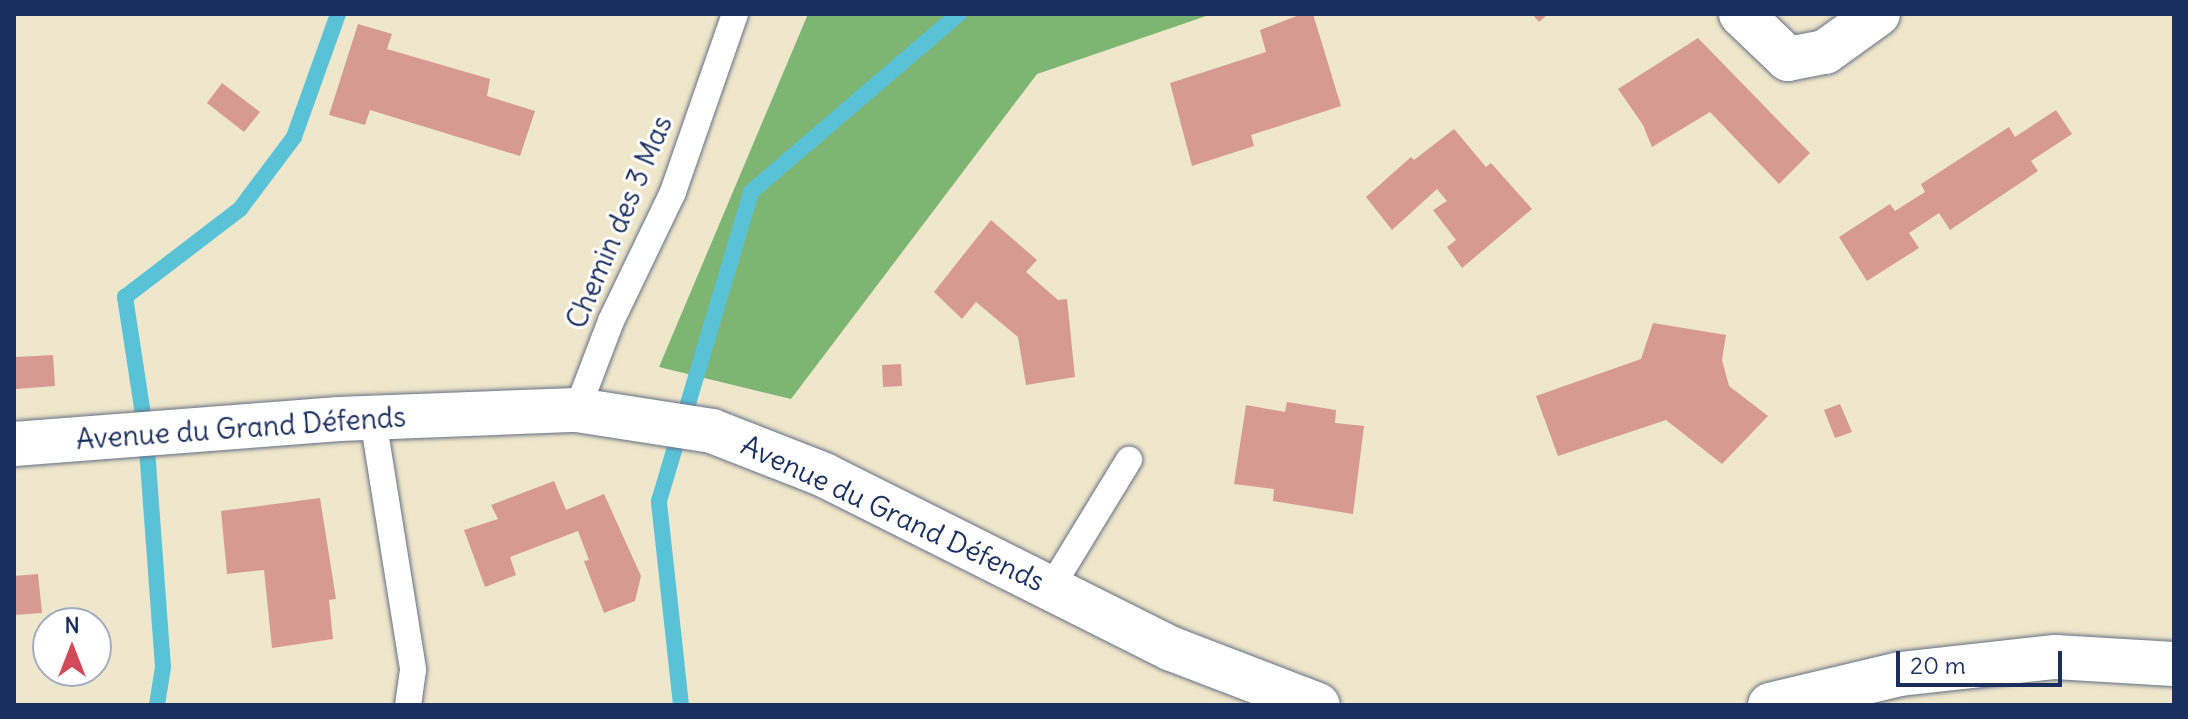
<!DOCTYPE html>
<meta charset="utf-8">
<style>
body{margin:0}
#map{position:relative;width:2188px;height:719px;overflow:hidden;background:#efe7cb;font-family:Delius,sans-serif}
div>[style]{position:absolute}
.forest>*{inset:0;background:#7eb572}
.stream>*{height:16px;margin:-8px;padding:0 8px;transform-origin:8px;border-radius:8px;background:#5ac2d7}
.building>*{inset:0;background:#d69a93}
.roads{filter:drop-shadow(0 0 2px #656f84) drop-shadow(0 0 2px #656f84)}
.service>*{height:26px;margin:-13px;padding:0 13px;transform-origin:13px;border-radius:13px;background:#fff}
.minor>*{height:44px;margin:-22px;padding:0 22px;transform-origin:22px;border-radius:22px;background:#fff}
.tertiary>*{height:44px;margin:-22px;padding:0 22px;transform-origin:22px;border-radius:22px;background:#fff}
span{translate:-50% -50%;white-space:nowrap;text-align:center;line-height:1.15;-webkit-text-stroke:6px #fff;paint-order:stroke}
.street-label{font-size:28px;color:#1b2f5e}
.frame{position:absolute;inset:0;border:16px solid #1b2f5e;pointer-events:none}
.north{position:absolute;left:32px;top:607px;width:80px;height:80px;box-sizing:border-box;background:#fff;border:2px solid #a4acbf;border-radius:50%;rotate:0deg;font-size:22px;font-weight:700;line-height:32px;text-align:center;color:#1b2f5e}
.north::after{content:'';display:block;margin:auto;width:28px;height:36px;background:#d1495b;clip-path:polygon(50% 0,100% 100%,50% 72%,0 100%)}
.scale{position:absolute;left:1896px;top:651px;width:166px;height:36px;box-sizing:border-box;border:4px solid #1b2f5e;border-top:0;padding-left:10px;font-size:24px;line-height:28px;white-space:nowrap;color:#1b2f5e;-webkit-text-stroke:6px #fff;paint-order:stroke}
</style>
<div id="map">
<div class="forest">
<div style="clip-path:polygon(808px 14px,1212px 14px,1037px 74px,791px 399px,659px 367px)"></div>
</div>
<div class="stream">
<div style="left:157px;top:705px;width:38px;rotate:-81deg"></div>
<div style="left:163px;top:667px;width:234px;rotate:-94.2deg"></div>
<div style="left:146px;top:434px;width:139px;rotate:-98.7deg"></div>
<div style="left:125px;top:297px;width:145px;rotate:-37.4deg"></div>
<div style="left:240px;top:209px;width:90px;rotate:-53.1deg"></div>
<div style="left:294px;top:137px;width:131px;rotate:-70.3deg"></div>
<div style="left:681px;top:705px;width:205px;rotate:-96.2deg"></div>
<div style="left:659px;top:501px;width:322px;rotate:-73.4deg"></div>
<div style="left:751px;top:192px;width:274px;rotate:-40.6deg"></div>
</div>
<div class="building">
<div style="clip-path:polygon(1302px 14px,1313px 14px,1341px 106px,1251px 135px,1254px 146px,1192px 166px,1170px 83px,1266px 52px,1260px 30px)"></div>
<div style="clip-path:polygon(1532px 14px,1548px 14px,1539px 22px)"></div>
<div style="clip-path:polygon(358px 24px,392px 34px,387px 49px,490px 79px,487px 96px,535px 111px,520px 156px,370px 110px,365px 125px,329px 115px)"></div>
<div style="clip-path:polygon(1698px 38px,1810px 153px,1779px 184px,1710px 112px,1652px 147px,1643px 125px,1618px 89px)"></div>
<div style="clip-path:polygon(222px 83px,260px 112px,244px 132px,207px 103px)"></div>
<div style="clip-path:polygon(2056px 110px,2072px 134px,2031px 161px,2038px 171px,1950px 230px,1939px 213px,1909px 233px,1919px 248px,1867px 281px,1839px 237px,1890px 204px,1895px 211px,1925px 192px,1921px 184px,2009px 127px,2015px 137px)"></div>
<div style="clip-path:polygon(1454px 129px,1486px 167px,1491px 163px,1532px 209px,1462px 268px,1447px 247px,1456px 240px,1433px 210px,1447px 201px,1437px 189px,1392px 230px,1366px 197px,1411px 157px,1414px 160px)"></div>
<div style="clip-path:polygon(991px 220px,1037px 260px,1026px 272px,1058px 300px,1067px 299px,1075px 377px,1026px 385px,1018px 337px,976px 302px,962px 319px,934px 292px)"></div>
<div style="clip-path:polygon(1653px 323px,1726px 335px,1722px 360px,1729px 386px,1768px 416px,1722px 464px,1666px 420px,1558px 456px,1536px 396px,1641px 359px)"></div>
<div style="clip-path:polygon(53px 355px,55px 386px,16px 389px,16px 357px)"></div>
<div style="clip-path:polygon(901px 364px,902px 386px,883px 387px,882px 365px)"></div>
<div style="clip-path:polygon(1287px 402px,1336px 410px,1335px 423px,1364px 426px,1353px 514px,1273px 501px,1274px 489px,1234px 484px,1246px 405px,1285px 412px)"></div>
<div style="clip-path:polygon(1840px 404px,1852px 432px,1835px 438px,1824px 410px)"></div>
<div style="clip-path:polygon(554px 481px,566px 510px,604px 494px,641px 576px,635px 601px,604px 613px,584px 561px,589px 560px,578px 531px,510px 557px,516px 575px,485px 587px,464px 530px,498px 519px,491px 505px)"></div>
<div style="clip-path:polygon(320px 498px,336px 599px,329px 600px,333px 639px,272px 648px,264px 570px,227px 574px,221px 511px)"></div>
<div style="clip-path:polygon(38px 574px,42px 613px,14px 615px,14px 576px)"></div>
</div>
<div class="roads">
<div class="service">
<div style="left:577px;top:410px;width:95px;rotate:-69.1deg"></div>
<div style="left:611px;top:321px;width:143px;rotate:-64.3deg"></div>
<div style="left:673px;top:192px;width:188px;rotate:-70.8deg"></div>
<div style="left:373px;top:419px;width:254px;rotate:80.9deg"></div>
<div style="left:413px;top:670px;width:35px;rotate:98deg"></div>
<div style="left:1052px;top:586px;width:148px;rotate:-58.6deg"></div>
</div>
<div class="minor">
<div style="left:1741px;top:14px;width:65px;rotate:43.8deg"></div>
<div style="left:1788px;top:59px;width:38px;rotate:-11deg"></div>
<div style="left:1825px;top:52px;width:65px;rotate:-35.6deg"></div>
</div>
<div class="tertiary">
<div style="left:14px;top:444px;width:326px;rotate:-4.4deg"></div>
<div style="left:339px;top:419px;width:238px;rotate:-2.2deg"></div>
<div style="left:577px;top:410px;width:137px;rotate:8.8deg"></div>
<div style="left:712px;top:431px;width:120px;rotate:21.4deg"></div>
<div style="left:824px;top:475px;width:389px;rotate:26.6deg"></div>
<div style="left:1172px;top:649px;width:156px;rotate:21deg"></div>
<div style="left:1770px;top:705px;width:134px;rotate:-13.4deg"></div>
<div style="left:1900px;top:674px;width:156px;rotate:-6.3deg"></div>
<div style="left:2055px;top:657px;width:119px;rotate:3.4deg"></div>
</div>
</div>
<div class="street-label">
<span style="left:619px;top:222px;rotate:-67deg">Chemin des 3 Mas</span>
<span style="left:241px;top:428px;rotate:-4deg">Avenue du Grand Défends</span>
<span style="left:893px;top:513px;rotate:25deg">Avenue du Grand Défends</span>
</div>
<div class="frame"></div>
<div class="north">N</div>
<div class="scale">20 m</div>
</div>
